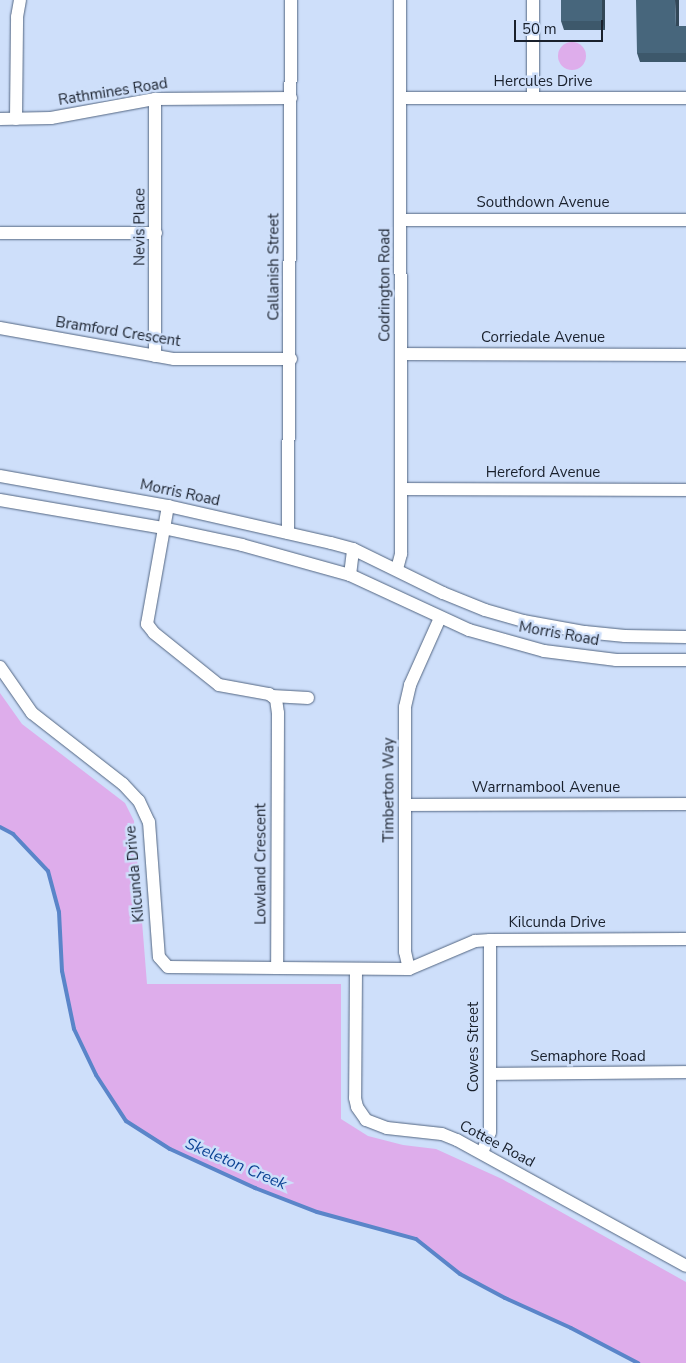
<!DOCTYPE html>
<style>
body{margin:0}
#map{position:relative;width:686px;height:1363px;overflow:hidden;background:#cedffa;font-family:"Nunito Sans",sans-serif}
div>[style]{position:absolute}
.green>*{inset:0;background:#deadeb}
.round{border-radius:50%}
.stream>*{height:4px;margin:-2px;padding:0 2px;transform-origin:2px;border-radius:2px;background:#5a85c9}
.roads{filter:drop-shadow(0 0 1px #536682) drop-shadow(0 0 1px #536682)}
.minor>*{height:12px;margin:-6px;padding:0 6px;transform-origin:6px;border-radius:6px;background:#fff}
.wall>*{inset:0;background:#3d586b}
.shaded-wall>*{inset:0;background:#324757}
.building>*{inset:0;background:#47667c}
span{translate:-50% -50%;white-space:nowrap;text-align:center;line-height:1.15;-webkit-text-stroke:5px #cedffa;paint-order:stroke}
.street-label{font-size:15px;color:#19202c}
.water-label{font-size:16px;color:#0c4394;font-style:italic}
.scale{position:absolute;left:514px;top:20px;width:89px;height:22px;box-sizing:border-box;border:2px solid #19202c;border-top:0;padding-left:6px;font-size:15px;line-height:18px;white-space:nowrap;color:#19202c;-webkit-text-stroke:4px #cedffa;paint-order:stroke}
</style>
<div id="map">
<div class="green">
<div class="round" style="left:558px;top:42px;width:28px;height:28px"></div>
<div style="clip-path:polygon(0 693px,22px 724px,125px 803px,134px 821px,147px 984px,341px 984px,341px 1119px,368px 1136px,403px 1145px,436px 1149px,502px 1179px,686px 1282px,686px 1363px,638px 1363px,571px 1328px,505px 1298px,460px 1274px,416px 1239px,317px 1212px,255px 1188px,170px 1149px,126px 1121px,96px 1075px,74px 1029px,62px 971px,59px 912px,48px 871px,13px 834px,0 827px)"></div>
</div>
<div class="stream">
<div style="left:0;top:827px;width:15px;rotate:28deg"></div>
<div style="left:13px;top:834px;width:51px;rotate:46.6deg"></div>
<div style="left:48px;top:871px;width:42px;rotate:75deg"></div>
<div style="left:59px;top:912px;width:59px;rotate:87.1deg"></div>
<div style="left:62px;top:971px;width:59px;rotate:78.3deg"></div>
<div style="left:74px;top:1029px;width:51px;rotate:64.4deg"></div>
<div style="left:96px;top:1075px;width:55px;rotate:56.9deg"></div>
<div style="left:126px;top:1121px;width:52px;rotate:32.5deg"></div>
<div style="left:170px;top:1149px;width:94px;rotate:24.6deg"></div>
<div style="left:255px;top:1188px;width:66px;rotate:21.2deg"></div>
<div style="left:317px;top:1212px;width:103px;rotate:15.3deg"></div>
<div style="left:416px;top:1239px;width:56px;rotate:38.5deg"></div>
<div style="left:460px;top:1274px;width:51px;rotate:28.1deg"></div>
<div style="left:505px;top:1298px;width:72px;rotate:24.4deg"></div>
<div style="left:571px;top:1328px;width:76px;rotate:27.6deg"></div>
</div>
<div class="roads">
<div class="minor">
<div style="left:533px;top:0;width:98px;rotate:90deg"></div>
<div style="left:400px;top:98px;width:286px"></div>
<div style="left:155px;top:99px;width:257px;rotate:90deg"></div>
<div style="left:0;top:119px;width:51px;rotate:-1.1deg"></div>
<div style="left:51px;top:118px;width:106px;rotate:-10.4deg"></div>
<div style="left:155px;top:99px;width:136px;rotate:-0.4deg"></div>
<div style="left:16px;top:119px;width:102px;rotate:-89.4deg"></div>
<div style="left:17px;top:17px;width:17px;rotate:-80deg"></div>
<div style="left:401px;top:220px;width:285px"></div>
<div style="left:0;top:233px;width:156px"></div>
<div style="left:0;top:328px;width:177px;rotate:10.1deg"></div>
<div style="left:174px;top:359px;width:117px"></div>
<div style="left:401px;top:354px;width:285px;rotate:0.2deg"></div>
<div style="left:0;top:476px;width:171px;rotate:10.1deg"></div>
<div style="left:168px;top:506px;width:167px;rotate:12.8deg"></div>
<div style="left:331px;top:543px;width:23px;rotate:15deg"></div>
<div style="left:353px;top:549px;width:100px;rotate:26.1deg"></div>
<div style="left:443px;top:593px;width:45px;rotate:22deg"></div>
<div style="left:485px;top:610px;width:40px;rotate:16deg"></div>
<div style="left:523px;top:621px;width:63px;rotate:10.1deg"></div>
<div style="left:585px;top:632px;width:40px;rotate:5.7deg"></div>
<div style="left:625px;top:636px;width:61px;rotate:0.9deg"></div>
<div style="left:401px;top:489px;width:285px;rotate:0.2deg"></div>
<div style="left:0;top:500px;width:165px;rotate:9.7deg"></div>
<div style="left:163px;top:528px;width:81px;rotate:12.1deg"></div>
<div style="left:242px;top:545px;width:112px;rotate:15.5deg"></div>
<div style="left:350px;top:575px;width:131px;rotate:24.8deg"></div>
<div style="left:469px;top:630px;width:78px;rotate:15.6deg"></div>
<div style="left:544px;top:651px;width:73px;rotate:7.1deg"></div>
<div style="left:616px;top:660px;width:70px"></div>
<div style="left:168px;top:506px;width:120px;rotate:100.1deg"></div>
<div style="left:147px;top:624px;width:11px;rotate:52deg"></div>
<div style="left:154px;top:633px;width:83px;rotate:38.7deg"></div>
<div style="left:219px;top:685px;width:51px;rotate:10.2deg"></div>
<div style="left:269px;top:694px;width:9px;rotate:36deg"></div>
<div style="left:276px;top:699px;width:14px;rotate:82deg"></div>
<div style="left:278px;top:713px;width:255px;rotate:90.2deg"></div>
<div style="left:277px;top:968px;width:132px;rotate:0.4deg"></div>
<div style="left:409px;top:969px;width:72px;rotate:-23deg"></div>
<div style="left:475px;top:941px;width:15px;rotate:-4deg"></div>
<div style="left:490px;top:940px;width:196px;rotate:-0.3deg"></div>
<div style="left:288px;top:533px;width:533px;rotate:-89.68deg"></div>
<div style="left:397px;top:569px;width:16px;rotate:-75deg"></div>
<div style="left:401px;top:554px;width:554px;rotate:-90.1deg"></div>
<div style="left:350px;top:575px;width:26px;rotate:-83deg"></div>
<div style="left:0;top:667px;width:56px;rotate:55.2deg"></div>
<div style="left:32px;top:713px;width:115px;rotate:38deg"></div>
<div style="left:123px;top:784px;width:23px;rotate:47deg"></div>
<div style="left:139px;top:801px;width:23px;rotate:65deg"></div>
<div style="left:149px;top:822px;width:135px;rotate:85.8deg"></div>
<div style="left:159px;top:957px;width:13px;rotate:48deg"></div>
<div style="left:168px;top:967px;width:109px;rotate:0.5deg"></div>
<div style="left:272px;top:696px;width:36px;rotate:3deg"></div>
<div style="left:405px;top:805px;width:281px;rotate:-0.2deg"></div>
<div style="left:409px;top:969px;width:17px;rotate:-103deg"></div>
<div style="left:405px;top:952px;width:245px;rotate:-90deg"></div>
<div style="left:405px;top:707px;width:23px;rotate:-77deg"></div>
<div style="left:410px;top:685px;width:73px;rotate:-65.9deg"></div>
<div style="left:356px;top:970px;width:128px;rotate:90.4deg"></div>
<div style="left:355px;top:1098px;width:9px;rotate:77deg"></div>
<div style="left:357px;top:1107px;width:16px;rotate:55deg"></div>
<div style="left:366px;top:1120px;width:22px;rotate:21deg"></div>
<div style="left:387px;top:1128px;width:55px;rotate:6.2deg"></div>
<div style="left:442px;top:1134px;width:16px;rotate:22deg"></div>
<div style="left:457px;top:1140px;width:261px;rotate:28.8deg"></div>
<div style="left:490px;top:1074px;width:196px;rotate:-0.6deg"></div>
<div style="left:482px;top:1153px;width:22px;rotate:-69deg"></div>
<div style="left:490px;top:1132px;width:192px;rotate:-90deg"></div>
</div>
</div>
<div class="wall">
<div style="clip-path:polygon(561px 0,605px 0,605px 30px,564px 30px,561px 21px)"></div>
<div style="clip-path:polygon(679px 26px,686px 26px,686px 62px,640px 62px,637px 53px)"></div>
</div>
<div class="shaded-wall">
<div style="clip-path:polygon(602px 0,605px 0,605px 30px,602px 21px)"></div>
<div style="clip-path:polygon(675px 0,679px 0,679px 35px,676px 26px)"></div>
</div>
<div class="building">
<div style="clip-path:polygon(561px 0,602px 0,602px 21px,561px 21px)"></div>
<div style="clip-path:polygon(636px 0,675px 0,676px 26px,686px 26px,686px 53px,637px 53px)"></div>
</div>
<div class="street-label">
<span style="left:543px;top:82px">Hercules Drive</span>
<span style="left:113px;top:92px;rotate:-9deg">Rathmines Road</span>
<span style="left:543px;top:203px">Southdown Avenue</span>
<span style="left:140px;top:227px;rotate:-90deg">Nevis Place</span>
<span style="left:274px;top:267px;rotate:-90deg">Callanish Street</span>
<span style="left:385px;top:285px;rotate:-90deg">Codrington Road</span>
<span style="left:118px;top:332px;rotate:9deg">Bramford Crescent</span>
<span style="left:543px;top:338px">Corriedale Avenue</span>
<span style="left:543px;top:473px">Hereford Avenue</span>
<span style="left:180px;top:493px;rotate:12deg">Morris Road</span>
<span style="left:559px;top:634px;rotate:10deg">Morris Road</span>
<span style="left:546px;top:788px">Warrnambool Avenue</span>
<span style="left:389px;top:790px;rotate:-90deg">Timberton Way</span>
<span style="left:261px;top:864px;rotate:-90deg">Lowland Crescent</span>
<span style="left:135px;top:874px;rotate:-95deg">Kilcunda Drive</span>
<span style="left:557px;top:923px">Kilcunda Drive</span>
<span style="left:474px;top:1047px;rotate:-90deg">Cowes Street</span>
<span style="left:588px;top:1057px">Semaphore Road</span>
<span style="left:497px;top:1144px;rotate:28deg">Cottee Road</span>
</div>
<div class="water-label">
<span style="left:236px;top:1164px;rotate:23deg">Skeleton Creek</span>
</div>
<div class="scale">50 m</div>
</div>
